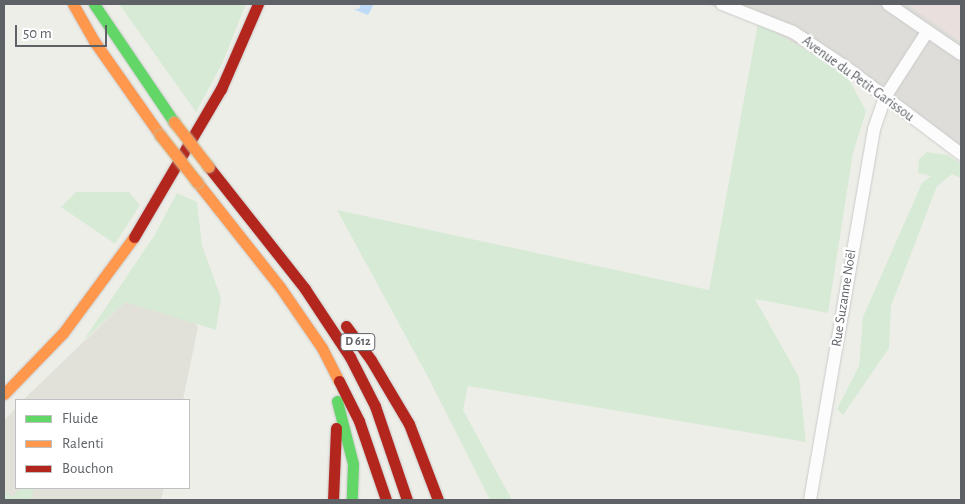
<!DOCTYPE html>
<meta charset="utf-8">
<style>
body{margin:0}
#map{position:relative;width:965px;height:504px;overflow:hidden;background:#eeeee9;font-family:"Alegreya Sans",sans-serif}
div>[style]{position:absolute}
.industrial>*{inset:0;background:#deddd9}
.education>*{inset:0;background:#e1e0d9}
.medical>*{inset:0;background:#e9e0dd}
.green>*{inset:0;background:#d7ead6}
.water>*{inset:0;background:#bedbf8}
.roads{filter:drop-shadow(0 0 1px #cacaca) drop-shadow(0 0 1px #cacaca)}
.street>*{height:12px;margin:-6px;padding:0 6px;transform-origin:6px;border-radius:6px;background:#fcfcfc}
.fast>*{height:11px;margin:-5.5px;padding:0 5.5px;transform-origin:5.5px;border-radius:5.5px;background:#63d668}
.slow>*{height:11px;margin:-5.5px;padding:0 5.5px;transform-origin:5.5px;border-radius:5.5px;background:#ff974d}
.jam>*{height:11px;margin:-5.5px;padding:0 5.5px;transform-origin:5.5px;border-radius:5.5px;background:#b3261e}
.bridges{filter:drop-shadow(0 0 1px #c6bb96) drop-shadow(0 0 1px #c6bb96)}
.slow-bridge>*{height:11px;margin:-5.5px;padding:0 5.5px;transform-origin:5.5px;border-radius:5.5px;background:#ff974d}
span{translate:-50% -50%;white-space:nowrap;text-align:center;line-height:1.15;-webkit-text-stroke:4.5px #fff;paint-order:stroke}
.shield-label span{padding:1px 4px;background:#fff;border:1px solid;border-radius:4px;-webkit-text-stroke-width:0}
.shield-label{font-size:12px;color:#5e6267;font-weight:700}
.street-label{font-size:14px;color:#5e6267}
.frame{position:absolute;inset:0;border:5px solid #5e6267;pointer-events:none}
.legend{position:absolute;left:15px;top:399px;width:175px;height:90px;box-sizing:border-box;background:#fff;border:1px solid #bfc0c2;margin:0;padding:6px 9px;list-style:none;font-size:15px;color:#5e6267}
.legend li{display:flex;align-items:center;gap:10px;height:25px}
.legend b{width:25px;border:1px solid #bfc0c2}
.scale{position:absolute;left:15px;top:25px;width:92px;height:22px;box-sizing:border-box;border:2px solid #5e6267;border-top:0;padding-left:6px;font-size:15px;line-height:18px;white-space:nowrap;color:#5e6267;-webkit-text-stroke:4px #fff;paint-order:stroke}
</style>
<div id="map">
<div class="industrial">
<div style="clip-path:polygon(707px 4px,961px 4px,961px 152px,859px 80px,758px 23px)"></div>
</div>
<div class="education">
<div style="clip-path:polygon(125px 302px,192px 320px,198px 327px,183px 400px,23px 400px)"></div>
<div style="clip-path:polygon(16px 408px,16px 488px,164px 488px,161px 500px,4px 500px,4px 421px)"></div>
</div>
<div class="medical">
<div style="clip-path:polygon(907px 4px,961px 4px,961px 42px)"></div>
</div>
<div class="green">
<div style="clip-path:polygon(119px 4px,246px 4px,222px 64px,196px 112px)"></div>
<div style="clip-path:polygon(758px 23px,845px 72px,866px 111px,853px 153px,828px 313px,755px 299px,799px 377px,806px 442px,468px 386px,463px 410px,512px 500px,490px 500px,428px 377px,337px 210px,709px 290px)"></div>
<div style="clip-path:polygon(927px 152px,948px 155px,961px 164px,961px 178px,952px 174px,937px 186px,891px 306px,889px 348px,843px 415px,837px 409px,859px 366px,863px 317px,922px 183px,931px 176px,918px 173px,919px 159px)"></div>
<div style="clip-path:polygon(76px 192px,129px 192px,140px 205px,115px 244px,61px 207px)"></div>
<div style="clip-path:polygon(177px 193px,197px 202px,202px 245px,221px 298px,216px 330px,125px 302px,83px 341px,154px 236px)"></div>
<div style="clip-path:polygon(21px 488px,35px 488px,30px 500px,4px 500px,4px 492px,12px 497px)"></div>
</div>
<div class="water">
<div style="clip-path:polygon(361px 4px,374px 4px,368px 15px,353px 9px,359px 9px)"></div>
</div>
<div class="roads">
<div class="street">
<div style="left:722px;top:4px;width:76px;rotate:21.5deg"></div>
<div style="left:793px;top:32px;width:65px;rotate:33.7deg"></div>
<div style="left:847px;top:68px;width:143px;rotate:37deg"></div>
<div style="left:888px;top:4px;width:88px;rotate:34.4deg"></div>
<div style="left:810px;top:500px;width:376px;rotate:-80.2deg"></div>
<div style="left:874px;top:129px;width:34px;rotate:-71deg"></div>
<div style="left:885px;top:97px;width:77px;rotate:-57.1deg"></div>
</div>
<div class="fast">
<div style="left:94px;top:4px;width:143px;rotate:55.9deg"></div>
<div style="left:337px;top:401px;width:65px;rotate:75.7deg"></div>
<div style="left:353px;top:464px;width:36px;rotate:92deg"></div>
</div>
<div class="slow">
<div style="left:73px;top:4px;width:43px;rotate:60.4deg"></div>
<div style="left:94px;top:41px;width:115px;rotate:54.9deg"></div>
<div style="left:197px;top:182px;width:134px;rotate:51.7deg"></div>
<div style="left:280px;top:287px;width:74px;rotate:55.5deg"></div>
<div style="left:322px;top:348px;width:37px;rotate:63deg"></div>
<div style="left:4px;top:394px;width:85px;rotate:-46deg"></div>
<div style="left:63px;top:333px;width:119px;rotate:-53.5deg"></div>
</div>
<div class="jam">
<div style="left:208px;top:166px;width:157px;rotate:51.7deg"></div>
<div style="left:305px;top:289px;width:82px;rotate:56.5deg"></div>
<div style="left:350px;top:357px;width:55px;rotate:63deg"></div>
<div style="left:375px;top:406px;width:99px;rotate:71.2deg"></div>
<div style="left:134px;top:237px;width:172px;rotate:-59.6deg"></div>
<div style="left:221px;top:89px;width:93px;rotate:-66.5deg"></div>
<div style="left:346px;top:326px;width:42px;rotate:53.7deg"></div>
<div style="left:371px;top:360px;width:74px;rotate:59.3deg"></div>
<div style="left:409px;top:424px;width:81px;rotate:69.1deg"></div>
<div style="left:339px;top:381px;width:45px;rotate:63.4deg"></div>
<div style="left:359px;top:421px;width:83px;rotate:71.1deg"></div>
<div style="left:333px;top:500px;width:72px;rotate:-87.6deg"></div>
</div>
</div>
<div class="bridges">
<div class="slow-bridge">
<div style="left:174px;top:122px;width:56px;rotate:52.3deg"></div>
<div style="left:160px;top:135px;width:60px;rotate:51.8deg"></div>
</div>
</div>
<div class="shield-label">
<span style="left:358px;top:342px">D 612</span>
</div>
<div class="street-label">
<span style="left:858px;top:79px;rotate:36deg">Avenue du Petit Garissou</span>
<span style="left:844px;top:298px;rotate:-81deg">Rue Suzanne Noël</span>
</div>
<div class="frame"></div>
<ul class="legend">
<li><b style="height:6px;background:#63d668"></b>Fluide</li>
<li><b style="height:6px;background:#ff974d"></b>Ralenti</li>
<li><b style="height:6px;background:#b3261e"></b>Bouchon</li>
</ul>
<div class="scale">50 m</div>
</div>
